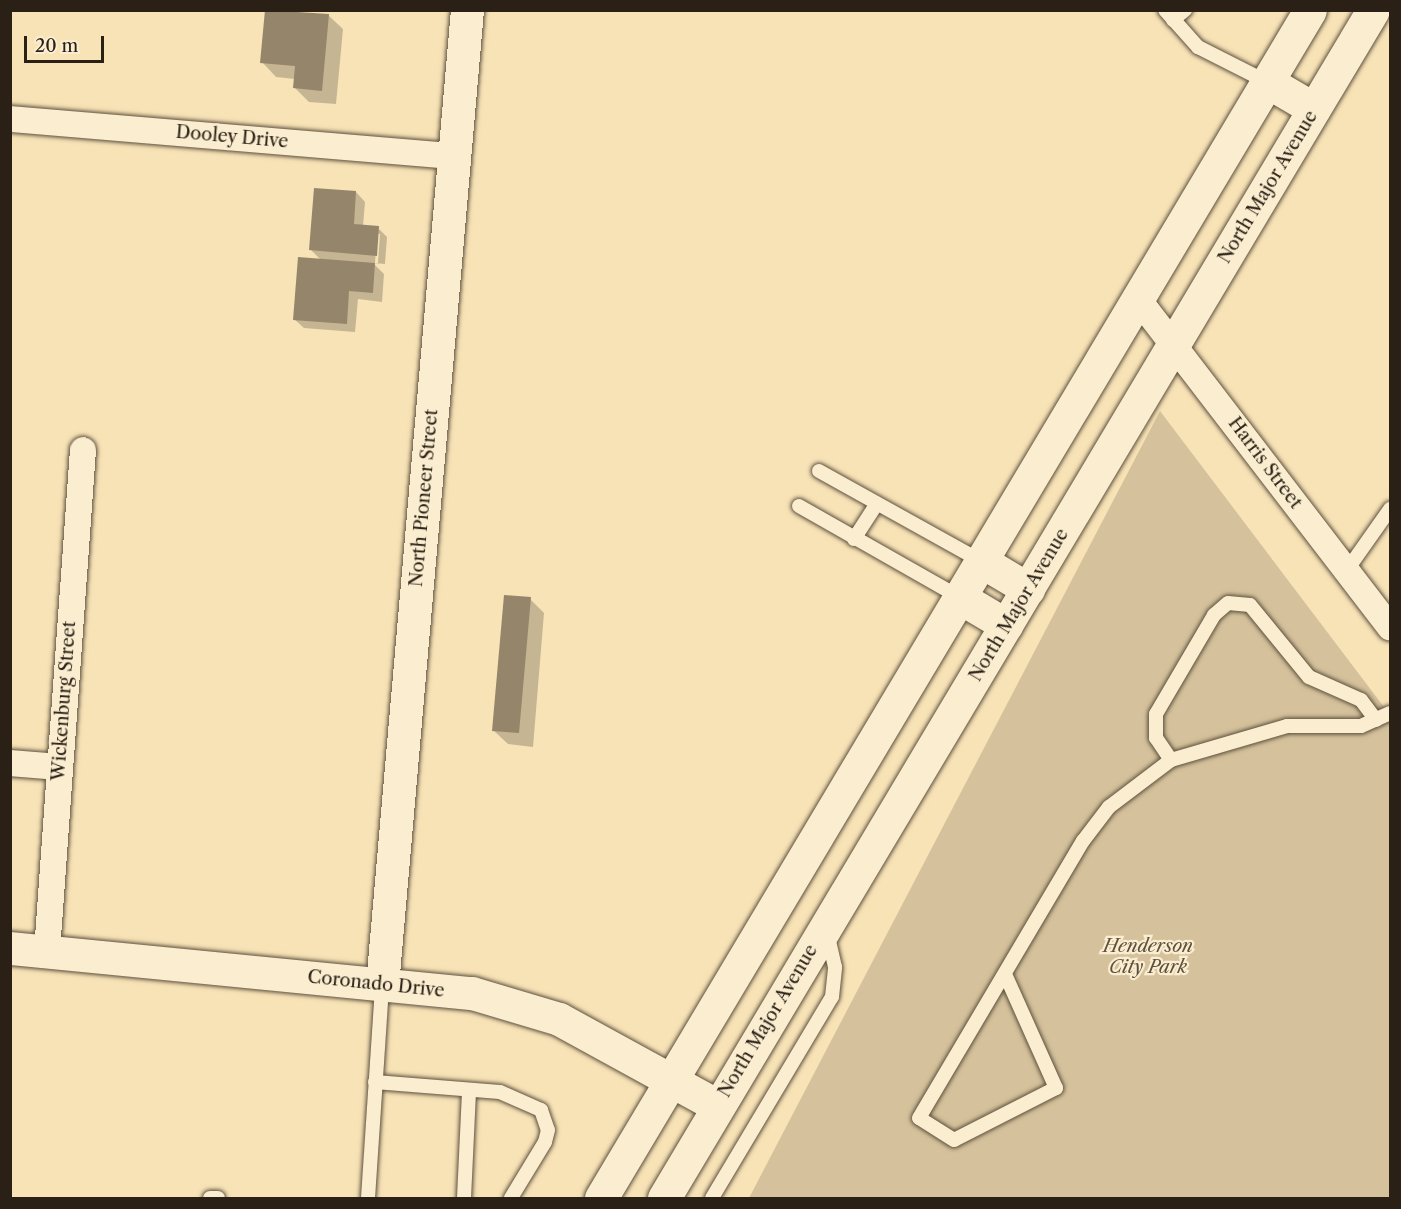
<!DOCTYPE html>
<style>
body{margin:0}
#map{position:relative;width:1401px;height:1209px;overflow:hidden;background:#f8e3b7;font-family:"Libre Caslon Text",serif}
div>[style]{position:absolute}
.green>*{inset:0;background:#d5c29c}
.shadow>*{inset:0;background:#0003}
.building>*{inset:0;background:#95856a}
.roads{filter:drop-shadow(0 0 2px #5e513e) drop-shadow(0 0 2px #5e513e)}
.service>*{height:14px;margin:-7px;padding:0 7px;transform-origin:7px;border-radius:7px;background:#faedd0}
.minor>*{height:26px;margin:-13px;padding:0 13px;transform-origin:13px;border-radius:13px;background:#faedd0}
.tertiary>*{height:33px;margin:-16.5px;padding:0 16.5px;transform-origin:16.5px;border-radius:16.5px;background:#faedd0}
span{translate:-50% -50%;white-space:nowrap;text-align:center;line-height:1.15;-webkit-text-stroke:4.5px #faedd0;paint-order:stroke}
.street-label{font-size:18px;color:#2a2016}
.park-label{font-size:18px;color:#5d513e;font-style:italic}
.frame{position:absolute;inset:0;border:12px solid #2a2016;pointer-events:none}
.scale{position:absolute;left:24px;top:36px;width:80px;height:27px;box-sizing:border-box;border:3px solid #2a2016;border-top:0;padding-left:8px;font-size:18px;line-height:21px;white-space:nowrap;color:#2a2016;-webkit-text-stroke:4px #faedd0;paint-order:stroke}
</style>
<div id="map">
<div class="green">
<div style="clip-path:polygon(1160px 411px,1390px 715px,1390px 1198px,749px 1198px)"></div>
</div>
<div class="shadow">
<div style="clip-path:polygon(267px 10px,328px 15px,343px 29px,336px 104px,309px 102px,295px 88px,295px 79px,276px 77px,262px 62px)"></div>
<div style="clip-path:polygon(evenodd,356px 192px,365px 202px,363px 226px,378px 228px,387px 237px,385px 264px,373px 263px,384px 274px,382px 302px,358px 299px,355px 332px,304px 328px,294px 319px,321px 260px,311px 250px,356px 192px,377px 234px,380px 234px,378px 263px,375px 263px,377px 234px)"></div>
<div style="clip-path:polygon(530px 599px,544px 613px,533px 747px,508px 744px,493px 730px)"></div>
</div>
<div class="building">
<div style="clip-path:polygon(265px 10px,329px 14px,322px 91px,293px 88px,295px 66px,260px 63px)"></div>
<div style="clip-path:polygon(314px 188px,356px 191px,354px 224px,379px 226px,377px 256px,309px 250px)"></div>
<div style="clip-path:polygon(298px 257px,375px 263px,373px 293px,349px 291px,347px 324px,293px 320px)"></div>
<div style="clip-path:polygon(504px 595px,531px 597px,519px 733px,492px 731px)"></div>
</div>
<div class="roads">
<div class="service">
<div style="left:1165px;top:10px;width:50px;rotate:48.3deg"></div>
<div style="left:1198px;top:47px;width:77px;rotate:26.9deg"></div>
<div style="left:1173px;top:20px;width:16px;rotate:-40deg"></div>
<div style="left:819px;top:471px;width:185px;rotate:29.1deg"></div>
<div style="left:799px;top:506px;width:184px;rotate:29.6deg"></div>
<div style="left:854px;top:539px;width:40px;rotate:-57.1deg"></div>
<div style="left:1347px;top:570px;width:75px;rotate:-54.8deg"></div>
<div style="left:1171px;top:760px;width:27px;rotate:-124deg"></div>
<div style="left:1156px;top:738px;width:24px;rotate:-90deg"></div>
<div style="left:1156px;top:714px;width:115px;rotate:-59.6deg"></div>
<div style="left:1214px;top:615px;width:18px;rotate:-41deg"></div>
<div style="left:1228px;top:603px;width:22px;rotate:5deg"></div>
<div style="left:1250px;top:605px;width:93px;rotate:50.7deg"></div>
<div style="left:1309px;top:677px;width:57px;rotate:23.9deg"></div>
<div style="left:1361px;top:700px;width:25px;rotate:53deg"></div>
<div style="left:1005px;top:974px;width:125px;rotate:65.9deg"></div>
<div style="left:1056px;top:1088px;width:114px;rotate:153deg"></div>
<div style="left:954px;top:1140px;width:41px;rotate:-147.8deg"></div>
<div style="left:919px;top:1118px;width:322px;rotate:-59.4deg"></div>
<div style="left:1083px;top:841px;width:43px;rotate:-52.6deg"></div>
<div style="left:1109px;top:807px;width:78px;rotate:-37.2deg"></div>
<div style="left:1171px;top:760px;width:121px;rotate:-16.3deg"></div>
<div style="left:1287px;top:726px;width:74px"></div>
<div style="left:1361px;top:726px;width:32px;rotate:-24deg"></div>
<div style="left:375px;top:1082px;width:125px;rotate:4.6deg"></div>
<div style="left:500px;top:1092px;width:45px;rotate:23.7deg"></div>
<div style="left:541px;top:1110px;width:21px;rotate:71deg"></div>
<div style="left:548px;top:1130px;width:12px;rotate:104deg"></div>
<div style="left:545px;top:1142px;width:66px;rotate:121.3deg"></div>
<div style="left:210px;top:1198px;width:8px"></div>
<div style="left:368px;top:1198px;width:213px;rotate:-86.2deg"></div>
<div style="left:464px;top:1198px;width:108px;rotate:-87.3deg"></div>
<div style="left:712px;top:1198px;width:234px;rotate:-59.2deg"></div>
<div style="left:832px;top:997px;width:30px;rotate:-84deg"></div>
<div style="left:835px;top:967px;width:36px;rotate:-103deg"></div>
</div>
<div class="minor">
<div style="left:10px;top:119px;width:446px;rotate:4.8deg"></div>
<div style="left:1138px;top:299px;width:414px;rotate:52.5deg"></div>
<div style="left:10px;top:763px;width:49px;rotate:4.7deg"></div>
<div style="left:47px;top:951px;width:502px;rotate:-85.89deg"></div>
</div>
<div class="tertiary">
<div style="left:1268px;top:82px;width:53px;rotate:30.4deg"></div>
<div style="left:981px;top:561px;width:55px;rotate:30.8deg"></div>
<div style="left:959px;top:597px;width:55px;rotate:30.8deg"></div>
<div style="left:10px;top:948px;width:464px;rotate:5.6deg"></div>
<div style="left:472px;top:993px;width:91px;rotate:16.6deg"></div>
<div style="left:559px;top:1019px;width:181px;rotate:28.7deg"></div>
<div style="left:382px;top:985px;width:979px;rotate:-85.02deg"></div>
<div style="left:601px;top:1198px;width:1383px;rotate:-59.17deg"></div>
<div style="left:664px;top:1198px;width:1383px;rotate:-59.17deg"></div>
</div>
</div>
<div class="street-label">
<span style="left:232px;top:137px;rotate:5deg">Dooley Drive</span>
<span style="left:1268px;top:187px;rotate:-59deg">North Major Avenue</span>
<span style="left:1265px;top:463px;rotate:53deg">Harris Street</span>
<span style="left:424px;top:498px;rotate:-85deg">North Pioneer Street</span>
<span style="left:1019px;top:605px;rotate:-59deg">North Major Avenue</span>
<span style="left:64px;top:701px;rotate:-86deg">Wickenburg Street</span>
<span style="left:376px;top:984px;rotate:6deg">Coronado Drive</span>
<span style="left:768px;top:1021px;rotate:-59deg">North Major Avenue</span>
</div>
<div class="park-label">
<span style="left:1148px;top:957px">Henderson<br>City Park</span>
</div>
<div class="frame"></div>
<div class="scale">20 m</div>
</div>
